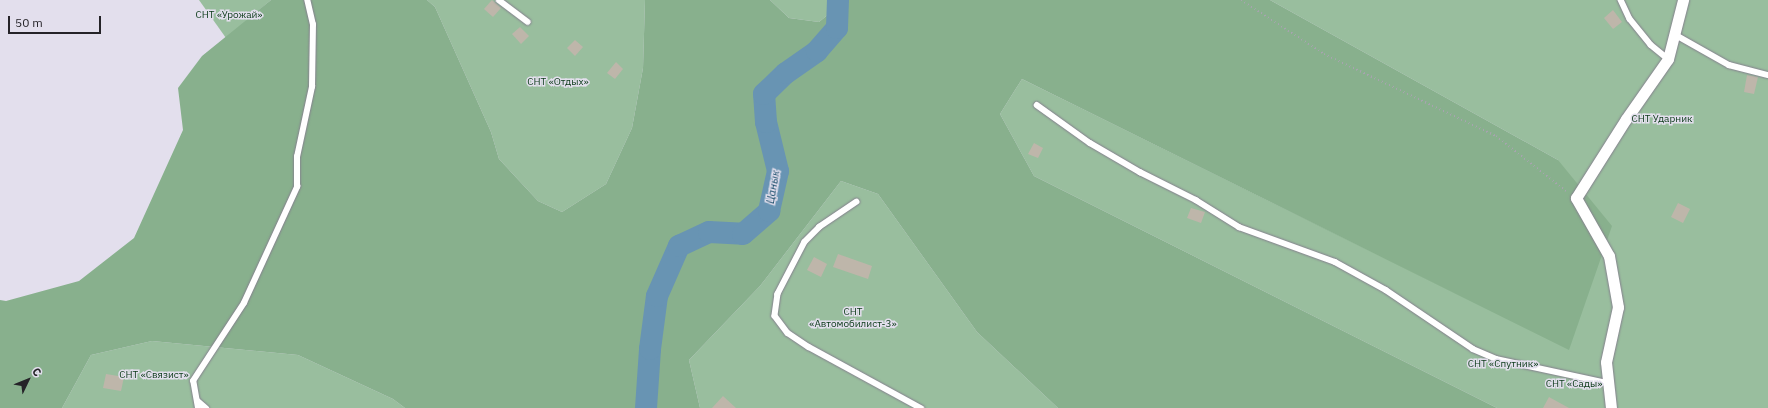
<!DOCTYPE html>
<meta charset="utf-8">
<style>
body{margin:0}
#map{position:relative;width:1768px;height:408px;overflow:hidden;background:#e3dfed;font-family:"IBM Plex Sans",sans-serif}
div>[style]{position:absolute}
.green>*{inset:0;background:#99be9e}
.forest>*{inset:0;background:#88b08d}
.river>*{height:22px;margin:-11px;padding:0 11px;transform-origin:11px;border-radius:11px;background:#6894b3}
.building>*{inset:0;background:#beb6aa}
.path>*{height:2px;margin-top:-1px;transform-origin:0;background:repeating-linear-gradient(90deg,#a7a4af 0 1px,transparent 0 4px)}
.roads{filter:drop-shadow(0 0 1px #85818e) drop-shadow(0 0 1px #85818e)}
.lane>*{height:5.5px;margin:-2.75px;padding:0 2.75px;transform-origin:2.75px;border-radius:2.75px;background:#fff}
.street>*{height:11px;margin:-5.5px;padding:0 5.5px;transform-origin:5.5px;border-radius:5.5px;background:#fff}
span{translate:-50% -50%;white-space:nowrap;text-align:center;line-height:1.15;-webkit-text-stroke:3px #e3dfed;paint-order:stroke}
.park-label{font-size:10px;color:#093816}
.water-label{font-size:11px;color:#033d5d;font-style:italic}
.north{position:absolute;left:8px;top:360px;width:40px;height:40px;-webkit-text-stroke:3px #e3dfed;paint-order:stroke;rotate:47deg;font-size:11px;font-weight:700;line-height:16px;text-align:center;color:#252328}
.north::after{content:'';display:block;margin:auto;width:14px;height:18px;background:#252328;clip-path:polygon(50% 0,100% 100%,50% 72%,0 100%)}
.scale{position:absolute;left:8px;top:16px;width:93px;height:18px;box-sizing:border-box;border:2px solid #252328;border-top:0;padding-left:5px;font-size:12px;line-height:14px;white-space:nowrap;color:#252328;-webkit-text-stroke:3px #e3dfed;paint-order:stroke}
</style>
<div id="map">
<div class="green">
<div style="clip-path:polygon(199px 0,271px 0,226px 38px)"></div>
<div style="clip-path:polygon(427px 0,645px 0,643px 68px,632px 128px,606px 184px,562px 212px,538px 201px,499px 159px,491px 132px,435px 7px)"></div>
<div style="clip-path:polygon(770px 0,846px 0,819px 22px,789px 18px)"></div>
<div style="clip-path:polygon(1270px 0,1768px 0,1768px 408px,1497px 408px,1034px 176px,1000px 114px,1022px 79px,1569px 349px,1558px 160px)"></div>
<div style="clip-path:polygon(841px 181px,878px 194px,977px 332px,1058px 408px,700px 408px,689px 360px,760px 286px)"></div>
<div style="clip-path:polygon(152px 341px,298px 355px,393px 399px,405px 408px,62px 408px,91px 355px)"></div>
</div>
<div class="forest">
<div style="clip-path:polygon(271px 0,427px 0,435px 7px,491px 132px,499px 159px,538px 201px,562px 212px,606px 184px,632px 128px,643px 68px,645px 0,770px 0,789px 18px,819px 22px,846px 0,1270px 0,1558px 160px,1612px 226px,1569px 350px,1022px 79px,1000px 114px,1034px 176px,1497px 408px,1058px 408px,977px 332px,878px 194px,841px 181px,760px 286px,689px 360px,700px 408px,405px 408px,393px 399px,298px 355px,152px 341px,91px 355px,62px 408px,0 408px,0 300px,6px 301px,79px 281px,134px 238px,183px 130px,178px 88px,202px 56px)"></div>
</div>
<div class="river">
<div style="left:646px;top:408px;width:59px;rotate:-86.1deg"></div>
<div style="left:650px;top:349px;width:53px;rotate:-82.5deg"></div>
<div style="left:657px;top:296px;width:55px;rotate:-66.3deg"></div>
<div style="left:679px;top:246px;width:33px;rotate:-25deg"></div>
<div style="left:709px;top:232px;width:34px;rotate:3deg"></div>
<div style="left:743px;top:234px;width:35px;rotate:-41deg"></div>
<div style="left:769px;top:211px;width:41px;rotate:-77.3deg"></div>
<div style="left:778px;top:171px;width:50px;rotate:-103.8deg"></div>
<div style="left:766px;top:122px;width:28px;rotate:-94deg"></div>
<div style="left:764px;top:94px;width:30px;rotate:-44deg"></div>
<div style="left:786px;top:73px;width:38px;rotate:-35deg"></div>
<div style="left:817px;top:51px;width:30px;rotate:-49deg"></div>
<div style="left:837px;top:28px;width:28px;rotate:-88deg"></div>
</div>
<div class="building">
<div style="clip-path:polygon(492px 0,501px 8px,493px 17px,484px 9px)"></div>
<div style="clip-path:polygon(1613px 10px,1622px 22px,1613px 29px,1604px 18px)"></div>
<div style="clip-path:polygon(520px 27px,529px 36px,521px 44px,512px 34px)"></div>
<div style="clip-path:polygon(575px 40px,583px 47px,575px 56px,567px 48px)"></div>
<div style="clip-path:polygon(616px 62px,623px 69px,615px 79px,607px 73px)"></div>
<div style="clip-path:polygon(1747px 75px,1758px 77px,1754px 94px,1744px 92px)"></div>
<div style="clip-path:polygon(1034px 143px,1043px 148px,1038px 158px,1028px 154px)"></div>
<div style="clip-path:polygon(1678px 203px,1690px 209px,1683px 223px,1671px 217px)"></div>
<div style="clip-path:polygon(1191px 208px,1205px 212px,1201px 223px,1187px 218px)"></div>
<div style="clip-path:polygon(838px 254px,872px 266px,868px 279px,833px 267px)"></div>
<div style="clip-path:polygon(814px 257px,827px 264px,821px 277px,807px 270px)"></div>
<div style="clip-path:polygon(106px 374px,124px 377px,121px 391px,103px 388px)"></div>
<div style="clip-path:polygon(723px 396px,736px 408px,712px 408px)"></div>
<div style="clip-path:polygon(1549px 397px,1569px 408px,1543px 408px)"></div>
</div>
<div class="path">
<div style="left:1241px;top:0;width:99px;rotate:33deg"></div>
<div style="left:1324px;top:54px;width:191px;rotate:25.5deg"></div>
<div style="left:1496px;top:136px;width:89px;rotate:38.2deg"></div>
</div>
<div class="roads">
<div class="lane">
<div style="left:499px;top:0;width:36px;rotate:37deg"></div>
<div style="left:1621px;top:0;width:21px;rotate:65deg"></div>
<div style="left:1630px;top:19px;width:33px;rotate:51deg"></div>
<div style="left:1651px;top:45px;width:22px;rotate:39deg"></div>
<div style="left:1674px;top:34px;width:63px;rotate:29.4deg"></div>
<div style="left:1729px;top:65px;width:40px;rotate:14.4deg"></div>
<div style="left:1037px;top:105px;width:65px;rotate:35.6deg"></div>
<div style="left:1090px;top:143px;width:58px;rotate:30.1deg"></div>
<div style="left:1140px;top:172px;width:63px;rotate:26.6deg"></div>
<div style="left:1196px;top:200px;width:51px;rotate:32.1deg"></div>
<div style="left:1239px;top:227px;width:102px;rotate:20deg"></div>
<div style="left:1335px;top:262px;width:58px;rotate:28.8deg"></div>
<div style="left:1386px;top:290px;width:105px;rotate:34.1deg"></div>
<div style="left:1473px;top:349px;width:25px;rotate:23deg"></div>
<div style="left:1496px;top:359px;width:114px;rotate:12.2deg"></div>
<div style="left:857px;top:202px;width:45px;rotate:146deg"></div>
<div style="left:820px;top:227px;width:21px;rotate:135deg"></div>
<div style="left:805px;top:242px;width:59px;rotate:117.4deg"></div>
<div style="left:778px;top:294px;width:22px;rotate:98deg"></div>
<div style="left:775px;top:316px;width:21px;rotate:53deg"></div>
<div style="left:788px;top:333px;width:25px;rotate:34deg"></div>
<div style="left:809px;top:347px;width:128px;rotate:28.6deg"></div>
<div style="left:198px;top:401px;width:11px;rotate:41deg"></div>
<div style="left:198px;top:408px;width:27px;rotate:-100deg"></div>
<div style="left:193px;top:381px;width:93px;rotate:-56.8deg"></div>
<div style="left:244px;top:303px;width:128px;rotate:-65.4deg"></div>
<div style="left:297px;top:187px;width:30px;rotate:-90deg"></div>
<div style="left:297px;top:157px;width:72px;rotate:-77.9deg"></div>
<div style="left:312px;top:87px;width:62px;rotate:-89.1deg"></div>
<div style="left:313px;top:25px;width:26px;rotate:-103deg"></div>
</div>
<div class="street">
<div style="left:1611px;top:408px;width:46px;rotate:-96.2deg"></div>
<div style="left:1606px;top:362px;width:56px;rotate:-77.7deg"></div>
<div style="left:1618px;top:307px;width:52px;rotate:-100deg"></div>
<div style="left:1609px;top:256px;width:67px;rotate:-119.6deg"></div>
<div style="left:1576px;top:198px;width:93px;rotate:-57.7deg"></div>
<div style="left:1626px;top:119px;width:73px;rotate:-55deg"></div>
<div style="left:1668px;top:59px;width:61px;rotate:-75.7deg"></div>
</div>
</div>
<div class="park-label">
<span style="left:229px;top:15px">СНТ «Урожай»</span>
<span style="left:558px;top:82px">СНТ «Отдых»</span>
<span style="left:1662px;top:119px">СНТ Ударник</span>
<span style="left:853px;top:317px">СНТ<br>«Автомобилист-3»</span>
<span style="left:1503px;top:364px">СНТ «Спутник»</span>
<span style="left:154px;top:375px">СНТ «Связист»</span>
<span style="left:1574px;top:384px">СНТ «Сады»</span>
</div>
<div class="water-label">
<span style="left:773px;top:187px;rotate:-80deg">Цанык</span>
</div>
<div class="north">С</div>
<div class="scale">50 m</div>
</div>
